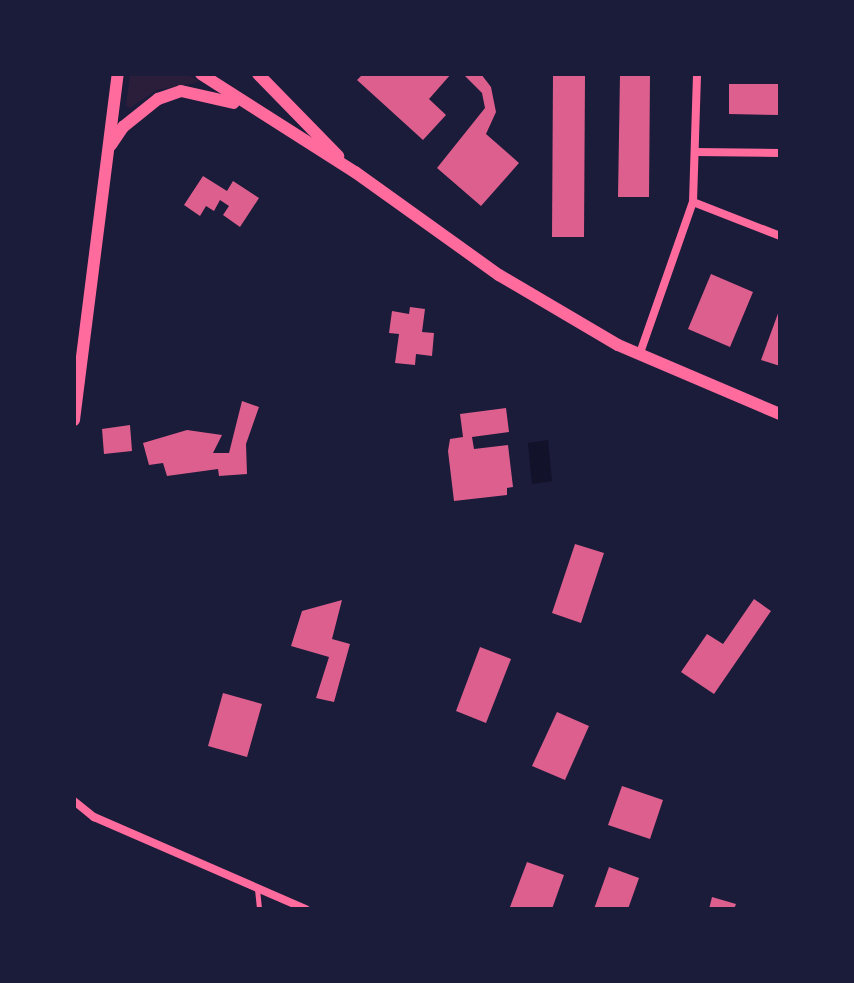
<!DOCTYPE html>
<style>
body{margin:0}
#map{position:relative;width:854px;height:983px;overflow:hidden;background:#1b1b3a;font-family:Signika,sans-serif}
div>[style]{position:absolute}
.green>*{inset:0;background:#2a1e3b}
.water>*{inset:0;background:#12122b}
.building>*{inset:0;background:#dd5f8e}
.service>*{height:5px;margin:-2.5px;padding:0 2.5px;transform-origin:2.5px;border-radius:2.5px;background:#ff6b9d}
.minor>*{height:8px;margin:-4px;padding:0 4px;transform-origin:4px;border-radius:4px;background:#ff6b9d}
.tertiary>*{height:12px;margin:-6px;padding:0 6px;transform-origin:6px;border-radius:6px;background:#ff6b9d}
span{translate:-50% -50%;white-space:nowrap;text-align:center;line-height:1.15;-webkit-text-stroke:8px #1b1b3a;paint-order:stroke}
.frame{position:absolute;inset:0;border:76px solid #1b1b3a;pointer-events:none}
</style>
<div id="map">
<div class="green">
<div style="clip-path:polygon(130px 74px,187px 74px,200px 82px,157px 90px,130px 108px,126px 106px)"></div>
</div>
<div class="water">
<div style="clip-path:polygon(548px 440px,552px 481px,532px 484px,528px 443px)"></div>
</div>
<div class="building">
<div style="clip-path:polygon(363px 74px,451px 74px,429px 99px,446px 115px,423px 140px,357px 80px)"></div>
<div style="clip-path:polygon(463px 74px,481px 74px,491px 87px,496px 112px,486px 134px,519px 163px,481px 206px,437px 168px,485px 108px,482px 93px)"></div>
<div style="clip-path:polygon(553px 74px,585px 74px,584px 237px,552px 237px)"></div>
<div style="clip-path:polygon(620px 74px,650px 74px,649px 197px,618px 197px)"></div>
<div style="clip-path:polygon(729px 84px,780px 84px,780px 115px,729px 114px)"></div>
<div style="clip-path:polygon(203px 176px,227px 191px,233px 181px,259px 198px,240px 227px,223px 215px,229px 206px,220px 200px,214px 211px,206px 206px,200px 216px,184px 205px)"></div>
<div style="clip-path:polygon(711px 274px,753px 292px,730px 347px,688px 329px)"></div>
<div style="clip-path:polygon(410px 307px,425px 309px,422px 332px,434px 333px,432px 356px,416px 354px,415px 365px,395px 363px,399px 334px,389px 333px,392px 311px,409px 314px)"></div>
<div style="clip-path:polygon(780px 308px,780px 366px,761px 360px)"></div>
<div style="clip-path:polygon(242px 401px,259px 407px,246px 444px,247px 474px,219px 476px,218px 469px,167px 476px,163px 463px,149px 465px,143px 443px,187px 430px,222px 435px,213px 453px,229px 453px)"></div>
<div style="clip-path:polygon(506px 408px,509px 432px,472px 437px,474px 449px,508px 445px,513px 487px,507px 488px,507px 495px,454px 501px,448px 451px,450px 439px,463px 437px,460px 414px)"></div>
<div style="clip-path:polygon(130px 425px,132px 451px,104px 454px,102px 429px)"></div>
<div style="clip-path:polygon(575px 544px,604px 553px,581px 623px,552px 613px)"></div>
<div style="clip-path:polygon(754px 599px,771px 611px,714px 694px,681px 672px,707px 634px,723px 644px)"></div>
<div style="clip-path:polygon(342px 600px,332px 639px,350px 644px,334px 702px,316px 698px,329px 657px,291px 646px,302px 611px)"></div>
<div style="clip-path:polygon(480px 647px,511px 659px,486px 723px,456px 711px)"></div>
<div style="clip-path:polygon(223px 693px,262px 704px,247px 757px,208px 746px)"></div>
<div style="clip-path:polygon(557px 712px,589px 726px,565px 780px,532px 766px)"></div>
<div style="clip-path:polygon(622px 786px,663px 800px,650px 839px,608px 825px)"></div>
<div style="clip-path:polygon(527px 862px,564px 875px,552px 909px,510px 907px)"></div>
<div style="clip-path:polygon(609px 867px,639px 878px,628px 909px,594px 909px)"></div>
<div style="clip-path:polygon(712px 897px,736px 904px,734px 909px,709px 909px)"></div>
</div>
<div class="service">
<div style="left:257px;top:889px;width:20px;rotate:84deg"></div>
</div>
<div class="minor">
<div style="left:695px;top:152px;width:85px;rotate:0.7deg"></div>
<div style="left:693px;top:202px;width:93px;rotate:21.3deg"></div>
<div style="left:640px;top:353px;width:160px;rotate:-70.7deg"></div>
<div style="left:693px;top:202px;width:128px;rotate:-88.2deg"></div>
<div style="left:74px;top:801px;width:26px;rotate:39deg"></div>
<div style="left:94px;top:817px;width:231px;rotate:23.5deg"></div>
</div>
<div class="tertiary">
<div style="left:201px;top:74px;width:183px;rotate:32.5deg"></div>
<div style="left:355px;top:172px;width:177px;rotate:35.6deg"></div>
<div style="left:499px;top:275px;width:138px;rotate:30.5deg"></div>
<div style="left:618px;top:345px;width:176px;rotate:23.1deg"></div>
<div style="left:258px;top:74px;width:115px;rotate:45.7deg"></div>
<div style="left:111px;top:145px;width:22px;rotate:-56deg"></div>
<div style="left:123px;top:127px;width:45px;rotate:-38.7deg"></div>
<div style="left:158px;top:99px;width:24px;rotate:-19deg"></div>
<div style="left:181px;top:91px;width:54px;rotate:12.8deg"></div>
<div style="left:74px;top:420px;width:349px;rotate:-82.8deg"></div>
</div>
<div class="frame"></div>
</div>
